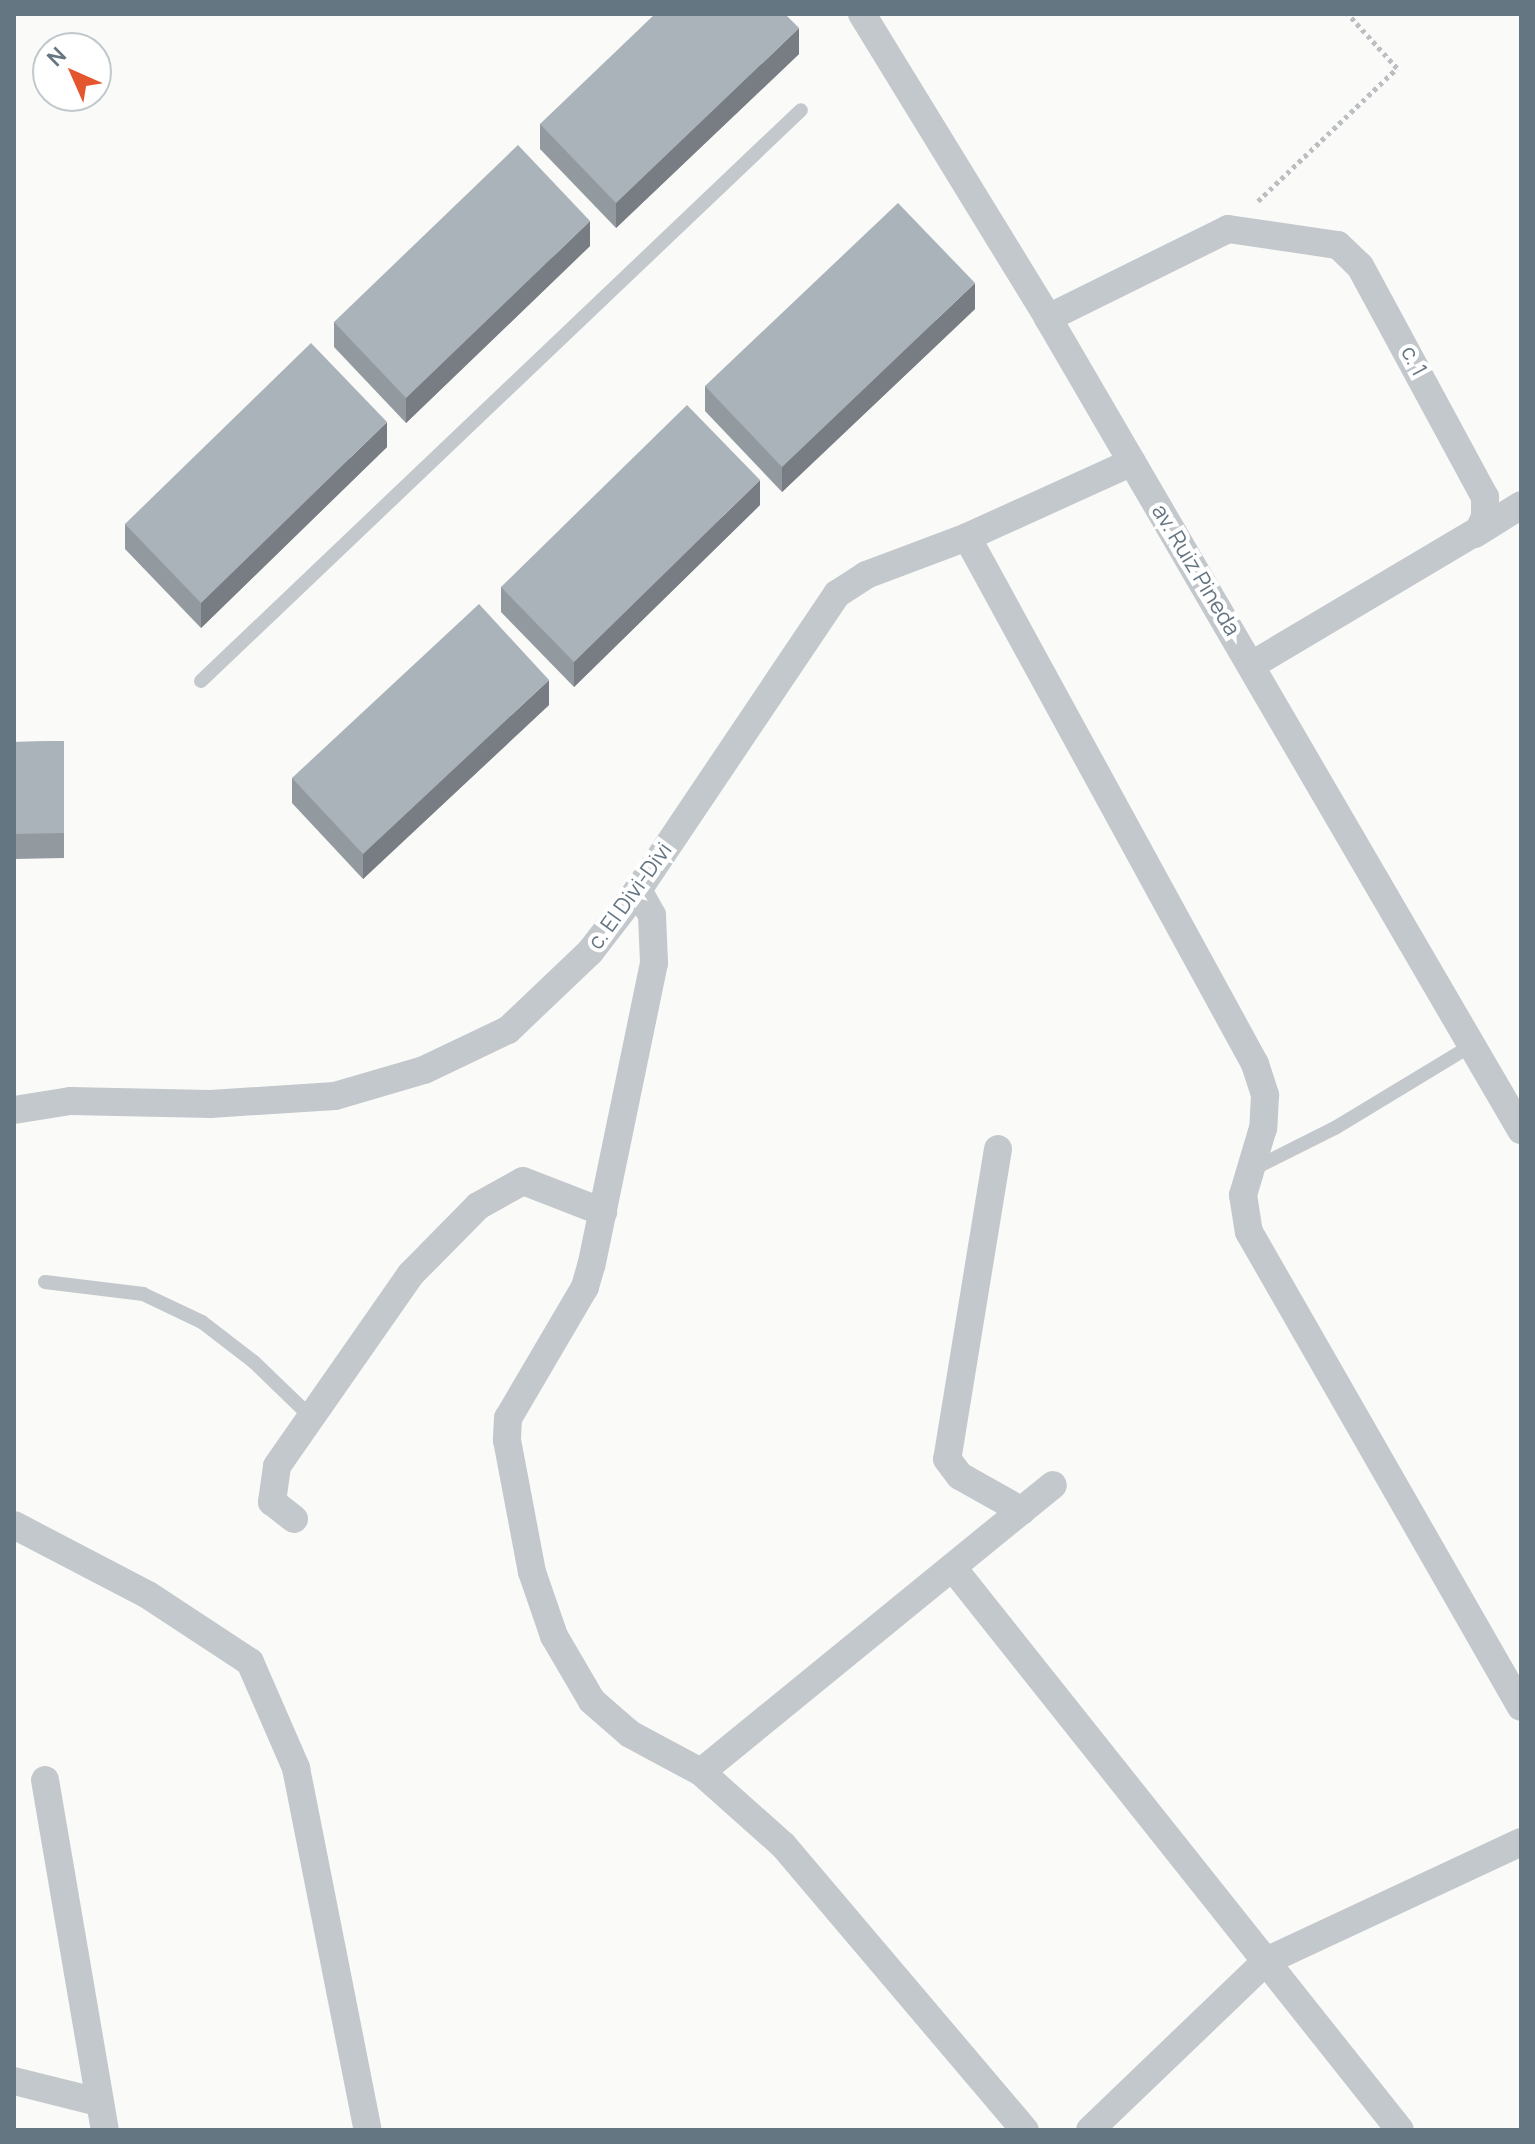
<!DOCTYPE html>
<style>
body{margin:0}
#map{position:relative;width:1535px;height:2144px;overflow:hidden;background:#fafaf8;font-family:Manrope,sans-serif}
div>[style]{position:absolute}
.path>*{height:5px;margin-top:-2.5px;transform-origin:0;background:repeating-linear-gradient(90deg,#bbbfc2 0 4px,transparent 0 8px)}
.lane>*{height:14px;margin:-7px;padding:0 7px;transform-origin:7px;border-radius:7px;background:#c3c8cc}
.street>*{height:28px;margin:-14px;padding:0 14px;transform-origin:14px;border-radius:14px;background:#c3c8cc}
.wall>*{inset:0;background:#929a9f}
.shaded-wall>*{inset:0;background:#777d82}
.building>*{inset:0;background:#aab3b9}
span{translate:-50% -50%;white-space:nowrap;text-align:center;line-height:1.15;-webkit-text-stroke:8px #fff;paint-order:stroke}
.street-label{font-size:22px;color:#657683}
.frame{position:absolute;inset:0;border:16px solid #657683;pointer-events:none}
.north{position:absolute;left:32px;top:32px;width:80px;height:80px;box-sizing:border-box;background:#fff;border:2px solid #c1c8cd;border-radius:50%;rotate:315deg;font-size:22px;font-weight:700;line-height:32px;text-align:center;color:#657683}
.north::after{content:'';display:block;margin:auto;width:28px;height:36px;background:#e4572e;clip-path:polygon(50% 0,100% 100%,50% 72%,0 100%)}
</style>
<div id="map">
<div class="path">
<div style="left:1258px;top:201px;width:192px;rotate:-43.7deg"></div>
<div style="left:1397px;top:68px;width:73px;rotate:-132.2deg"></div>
</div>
<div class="lane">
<div style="left:201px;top:681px;width:828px;rotate:-43.58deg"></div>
<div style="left:1253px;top:1169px;width:92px;rotate:-26.6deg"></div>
<div style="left:1335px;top:1128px;width:160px;rotate:-31.2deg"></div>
<div style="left:45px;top:1282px;width:99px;rotate:7deg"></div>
<div style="left:143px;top:1294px;width:65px;rotate:25.4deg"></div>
<div style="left:202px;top:1322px;width:66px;rotate:37.6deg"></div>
<div style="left:254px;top:1362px;width:79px;rotate:44deg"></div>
</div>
<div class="street">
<div style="left:862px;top:14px;width:356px;rotate:58.5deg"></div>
<div style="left:1048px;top:318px;width:940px;rotate:59.78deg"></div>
<div style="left:1048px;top:318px;width:201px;rotate:-26.3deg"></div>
<div style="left:1228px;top:229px;width:111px;rotate:8.3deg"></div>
<div style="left:1338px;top:245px;width:30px;rotate:44deg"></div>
<div style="left:1360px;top:266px;width:263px;rotate:61.6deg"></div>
<div style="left:1485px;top:497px;width:20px;rotate:90deg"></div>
<div style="left:1485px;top:517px;width:14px;rotate:115deg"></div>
<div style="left:1479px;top:530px;width:264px;rotate:149.3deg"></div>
<div style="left:1475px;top:534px;width:54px;rotate:-32.2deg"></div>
<div style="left:967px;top:537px;width:601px;rotate:61.34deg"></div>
<div style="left:1255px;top:1064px;width:33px;rotate:72deg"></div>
<div style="left:1265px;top:1095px;width:33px;rotate:93deg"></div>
<div style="left:1263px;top:1128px;width:70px;rotate:106.6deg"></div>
<div style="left:1243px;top:1195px;width:37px;rotate:81deg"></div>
<div style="left:1249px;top:1232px;width:547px;rotate:60.2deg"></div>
<div style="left:638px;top:890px;width:29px;rotate:61deg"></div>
<div style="left:652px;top:915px;width:48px;rotate:87.6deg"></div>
<div style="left:654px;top:963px;width:309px;rotate:101.7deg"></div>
<div style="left:591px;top:1266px;width:22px;rotate:106deg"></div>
<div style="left:585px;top:1287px;width:152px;rotate:120.4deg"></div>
<div style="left:508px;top:1418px;width:22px;rotate:93deg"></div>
<div style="left:507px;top:1440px;width:134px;rotate:79.3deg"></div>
<div style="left:532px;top:1572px;width:68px;rotate:71deg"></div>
<div style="left:554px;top:1636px;width:75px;rotate:59.7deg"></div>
<div style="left:592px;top:1701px;width:50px;rotate:41deg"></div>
<div style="left:630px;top:1734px;width:81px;rotate:28.2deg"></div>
<div style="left:701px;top:1772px;width:110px;rotate:41.7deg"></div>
<div style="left:783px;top:1845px;width:374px;rotate:49.7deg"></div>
<div style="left:14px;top:1110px;width:57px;rotate:-9.1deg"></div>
<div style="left:70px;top:1101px;width:140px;rotate:1.2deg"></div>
<div style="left:210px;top:1104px;width:125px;rotate:-3.7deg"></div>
<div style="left:335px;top:1096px;width:93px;rotate:-16.3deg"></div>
<div style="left:424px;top:1070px;width:93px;rotate:-25.5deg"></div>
<div style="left:508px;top:1030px;width:113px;rotate:-43.6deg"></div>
<div style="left:590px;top:952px;width:78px;rotate:-52.3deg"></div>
<div style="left:638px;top:890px;width:357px;rotate:-56.1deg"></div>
<div style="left:837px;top:594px;width:35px;rotate:-33deg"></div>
<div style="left:866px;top:575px;width:108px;rotate:-20.6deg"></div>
<div style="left:967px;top:537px;width:181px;rotate:-24.4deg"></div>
<div style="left:998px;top:1149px;width:314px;rotate:99.3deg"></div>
<div style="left:947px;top:1459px;width:21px;rotate:53deg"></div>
<div style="left:960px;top:1476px;width:71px;rotate:29.4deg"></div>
<div style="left:294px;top:1519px;width:28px;rotate:-142deg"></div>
<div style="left:272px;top:1502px;width:36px;rotate:-82deg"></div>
<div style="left:277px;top:1466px;width:234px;rotate:-55.1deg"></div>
<div style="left:411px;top:1274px;width:95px;rotate:-45.4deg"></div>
<div style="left:478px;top:1206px;width:51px;rotate:-29.1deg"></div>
<div style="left:523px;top:1181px;width:86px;rotate:21.2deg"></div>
<div style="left:14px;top:1525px;width:151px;rotate:27.6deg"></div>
<div style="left:148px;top:1595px;width:122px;rotate:33.3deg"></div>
<div style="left:250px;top:1662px;width:116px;rotate:66.5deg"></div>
<div style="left:296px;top:1768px;width:369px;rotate:78.8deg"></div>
<div style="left:953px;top:1568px;width:718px;rotate:51.5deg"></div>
<div style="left:701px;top:1772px;width:454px;rotate:-39.2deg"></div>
<div style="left:45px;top:1780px;width:355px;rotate:80.3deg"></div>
<div style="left:14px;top:2081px;width:87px;rotate:14deg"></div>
<div style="left:1090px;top:2130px;width:244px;rotate:-43.8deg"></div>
<div style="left:1266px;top:1961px;width:281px;rotate:-25deg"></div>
</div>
<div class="wall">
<div style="clip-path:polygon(799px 54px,616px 228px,540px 149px,540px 124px)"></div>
<div style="clip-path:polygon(590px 246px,406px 423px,334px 347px,334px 322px)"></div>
<div style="clip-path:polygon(975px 309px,782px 492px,705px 411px,705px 386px)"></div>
<div style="clip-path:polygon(387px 447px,201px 628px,125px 549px,125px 524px)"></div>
<div style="clip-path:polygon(760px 505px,574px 687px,501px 612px,501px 587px)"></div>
<div style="clip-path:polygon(549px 705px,363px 879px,292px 803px,292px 778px)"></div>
<div style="clip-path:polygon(64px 741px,64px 858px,14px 859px,14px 742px)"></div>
</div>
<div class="shaded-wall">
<div style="clip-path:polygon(799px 28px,799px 54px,616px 228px,616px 203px)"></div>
<div style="clip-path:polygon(590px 221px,590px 246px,406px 423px,406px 398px)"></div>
<div style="clip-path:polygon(975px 283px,975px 309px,782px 492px,782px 467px)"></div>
<div style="clip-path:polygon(387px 422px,387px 447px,201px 628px,201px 603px)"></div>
<div style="clip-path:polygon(760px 480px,760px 505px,574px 687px,574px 662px)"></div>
<div style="clip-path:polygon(549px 680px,549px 705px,363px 879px,363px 854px)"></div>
</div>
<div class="building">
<div style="clip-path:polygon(655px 14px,785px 14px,799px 28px,616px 203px,540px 124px)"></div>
<div style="clip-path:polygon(518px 145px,590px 221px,406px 398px,334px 322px)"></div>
<div style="clip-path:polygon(898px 203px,975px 283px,782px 467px,705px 386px)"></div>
<div style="clip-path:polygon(311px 343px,387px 422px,201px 603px,125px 524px)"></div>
<div style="clip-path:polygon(687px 405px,760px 480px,574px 662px,501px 587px)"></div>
<div style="clip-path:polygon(479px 604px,549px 680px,363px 854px,292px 778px)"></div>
<div style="clip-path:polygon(64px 741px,64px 833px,14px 834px,14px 742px)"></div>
</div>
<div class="street-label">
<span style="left:1414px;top:361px;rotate:62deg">c. 1</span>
<span style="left:1196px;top:570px;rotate:59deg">av. Ruiz Pineda</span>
<span style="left:630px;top:896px;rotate:-54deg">c. El Divi-Divi</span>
</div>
<div class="frame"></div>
<div class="north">N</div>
</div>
